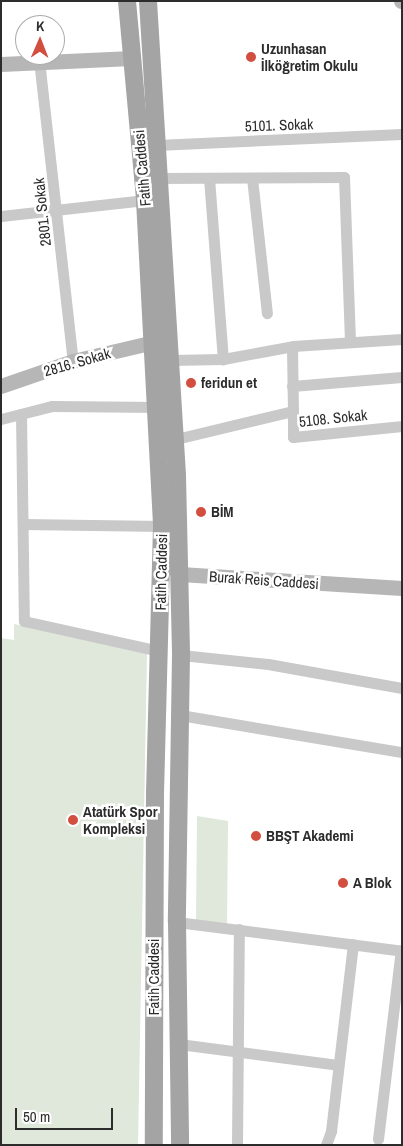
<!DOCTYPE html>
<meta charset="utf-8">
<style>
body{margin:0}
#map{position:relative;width:403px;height:1146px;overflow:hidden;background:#fff;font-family:"Archivo Narrow",sans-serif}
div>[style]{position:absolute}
.green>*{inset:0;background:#dfe8db}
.street>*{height:11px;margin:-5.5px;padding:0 5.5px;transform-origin:5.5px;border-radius:5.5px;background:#c9c9c9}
.secondary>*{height:15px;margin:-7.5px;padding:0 7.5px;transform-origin:7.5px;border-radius:7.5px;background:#b6b6b6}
.primary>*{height:18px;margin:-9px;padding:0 9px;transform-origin:9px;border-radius:9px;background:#a4a4a4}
.dots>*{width:14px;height:14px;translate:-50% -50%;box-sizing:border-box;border:2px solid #fff;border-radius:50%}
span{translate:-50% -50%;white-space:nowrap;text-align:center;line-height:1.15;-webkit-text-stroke:5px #fff;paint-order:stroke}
.poi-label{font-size:15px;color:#2c2c2c;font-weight:700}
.left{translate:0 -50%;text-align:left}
.street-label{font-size:15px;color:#2c2c2c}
.frame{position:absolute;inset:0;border:2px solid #2c2c2c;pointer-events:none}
.north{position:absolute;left:15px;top:15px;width:50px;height:50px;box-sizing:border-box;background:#fff;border:1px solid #ababab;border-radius:50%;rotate:1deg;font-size:14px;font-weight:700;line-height:20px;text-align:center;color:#2c2c2c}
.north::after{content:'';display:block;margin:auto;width:18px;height:22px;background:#d24e3f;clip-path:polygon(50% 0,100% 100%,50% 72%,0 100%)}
.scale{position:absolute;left:15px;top:1108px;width:98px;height:22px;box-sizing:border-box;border:2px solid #2c2c2c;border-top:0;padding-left:6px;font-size:15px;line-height:18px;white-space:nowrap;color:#2c2c2c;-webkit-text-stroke:4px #fff;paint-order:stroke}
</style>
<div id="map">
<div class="green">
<div style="clip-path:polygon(14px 624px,147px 654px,138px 1145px,1px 1145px,1px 638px,14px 640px)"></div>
<div style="clip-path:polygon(197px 816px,228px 821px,227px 924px,196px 920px)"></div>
</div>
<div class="street">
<div style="left:39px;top:60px;width:303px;rotate:83.6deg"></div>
<div style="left:157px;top:145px;width:245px;rotate:-2.6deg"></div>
<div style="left:158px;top:178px;width:186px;rotate:-0.3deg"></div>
<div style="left:344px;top:177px;width:165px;rotate:87.9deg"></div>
<div style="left:209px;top:178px;width:182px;rotate:85.6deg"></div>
<div style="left:252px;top:178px;width:136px;rotate:83.7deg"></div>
<div style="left:1px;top:216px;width:145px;rotate:-6.3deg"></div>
<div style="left:292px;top:348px;width:63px;rotate:89.1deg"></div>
<div style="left:171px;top:360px;width:52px;rotate:-1.1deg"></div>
<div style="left:223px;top:359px;width:71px;rotate:-10.5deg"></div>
<div style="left:293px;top:346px;width:109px;rotate:-3.7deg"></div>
<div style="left:292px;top:386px;width:110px;rotate:-4.7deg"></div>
<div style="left:21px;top:414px;width:207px;rotate:89.2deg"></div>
<div style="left:24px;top:621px;width:138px;rotate:12.5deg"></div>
<div style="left:1px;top:419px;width:53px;rotate:-14.3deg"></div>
<div style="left:52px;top:406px;width:108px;rotate:0.5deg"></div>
<div style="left:176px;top:439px;width:120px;rotate:-13.5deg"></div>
<div style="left:293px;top:411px;width:26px;rotate:90deg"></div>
<div style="left:293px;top:437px;width:110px;rotate:-5.8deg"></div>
<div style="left:23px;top:524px;width:139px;rotate:0.8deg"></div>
<div style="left:181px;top:655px;width:87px;rotate:5.9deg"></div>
<div style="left:268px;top:664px;width:136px;rotate:10.2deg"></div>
<div style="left:180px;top:715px;width:225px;rotate:9.5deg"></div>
<div style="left:177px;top:922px;width:227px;rotate:7.3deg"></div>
<div style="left:179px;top:1044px;width:160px;rotate:7.5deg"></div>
<div style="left:378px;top:1139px;width:190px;rotate:-83.1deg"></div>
<div style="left:237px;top:1145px;width:216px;rotate:-89.5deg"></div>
<div style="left:326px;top:1145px;width:15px;rotate:-70deg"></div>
<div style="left:331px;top:1131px;width:188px;rotate:-83.3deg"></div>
</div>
<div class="secondary">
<div style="left:401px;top:1px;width:1px"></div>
<div style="left:1px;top:64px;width:131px;rotate:-2.6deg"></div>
<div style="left:1px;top:386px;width:76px;rotate:-19.1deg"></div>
<div style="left:73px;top:361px;width:83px;rotate:-13.2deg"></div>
<div style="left:171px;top:566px;width:12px;rotate:42deg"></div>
<div style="left:180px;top:574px;width:222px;rotate:3.6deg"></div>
</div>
<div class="primary">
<div style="left:127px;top:1px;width:200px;rotate:84.8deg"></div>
<div style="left:145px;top:200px;width:326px;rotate:87deg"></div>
<div style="left:162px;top:526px;width:267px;rotate:91.5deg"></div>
<div style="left:155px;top:793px;width:352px;rotate:90.2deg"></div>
<div style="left:148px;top:1px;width:476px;rotate:86.5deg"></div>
<div style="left:177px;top:476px;width:179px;rotate:88.7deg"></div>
<div style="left:181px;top:655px;width:267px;rotate:90.9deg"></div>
<div style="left:177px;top:922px;width:223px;rotate:89.2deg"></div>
</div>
<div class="dots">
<div style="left:251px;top:57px;background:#d24e3f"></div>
<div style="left:191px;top:383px;background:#d24e3f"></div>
<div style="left:201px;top:512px;background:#d24e3f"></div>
<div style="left:73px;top:820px;background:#d24e3f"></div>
<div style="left:256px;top:836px;background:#d24e3f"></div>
<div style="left:343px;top:883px;background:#d24e3f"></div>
</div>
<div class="poi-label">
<span class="left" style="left:261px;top:57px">Uzunhasan<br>İlköğretim Okulu</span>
<span class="left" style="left:201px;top:383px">feridun et</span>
<span class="left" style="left:211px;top:512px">BİM</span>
<span class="left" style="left:83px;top:820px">Atatürk Spor<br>Kompleksi</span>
<span class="left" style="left:266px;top:836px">BBŞT Akademi</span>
<span class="left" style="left:353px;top:883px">A Blok</span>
</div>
<div class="street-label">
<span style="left:279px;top:125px;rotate:-2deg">5101. Sokak</span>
<span style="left:142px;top:168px;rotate:-95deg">Fatih Caddesi</span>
<span style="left:42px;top:212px;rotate:-96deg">2801. Sokak</span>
<span style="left:77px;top:362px;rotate:-16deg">2816. Sokak</span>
<span style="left:333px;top:418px;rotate:-6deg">5108. Sokak</span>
<span style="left:161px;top:572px;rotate:-89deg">Fatih Caddesi</span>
<span style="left:264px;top:580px;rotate:4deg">Burak Reis Caddesi</span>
<span style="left:154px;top:977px;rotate:-90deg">Fatih Caddesi</span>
</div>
<div class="frame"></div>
<div class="north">K</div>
<div class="scale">50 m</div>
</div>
